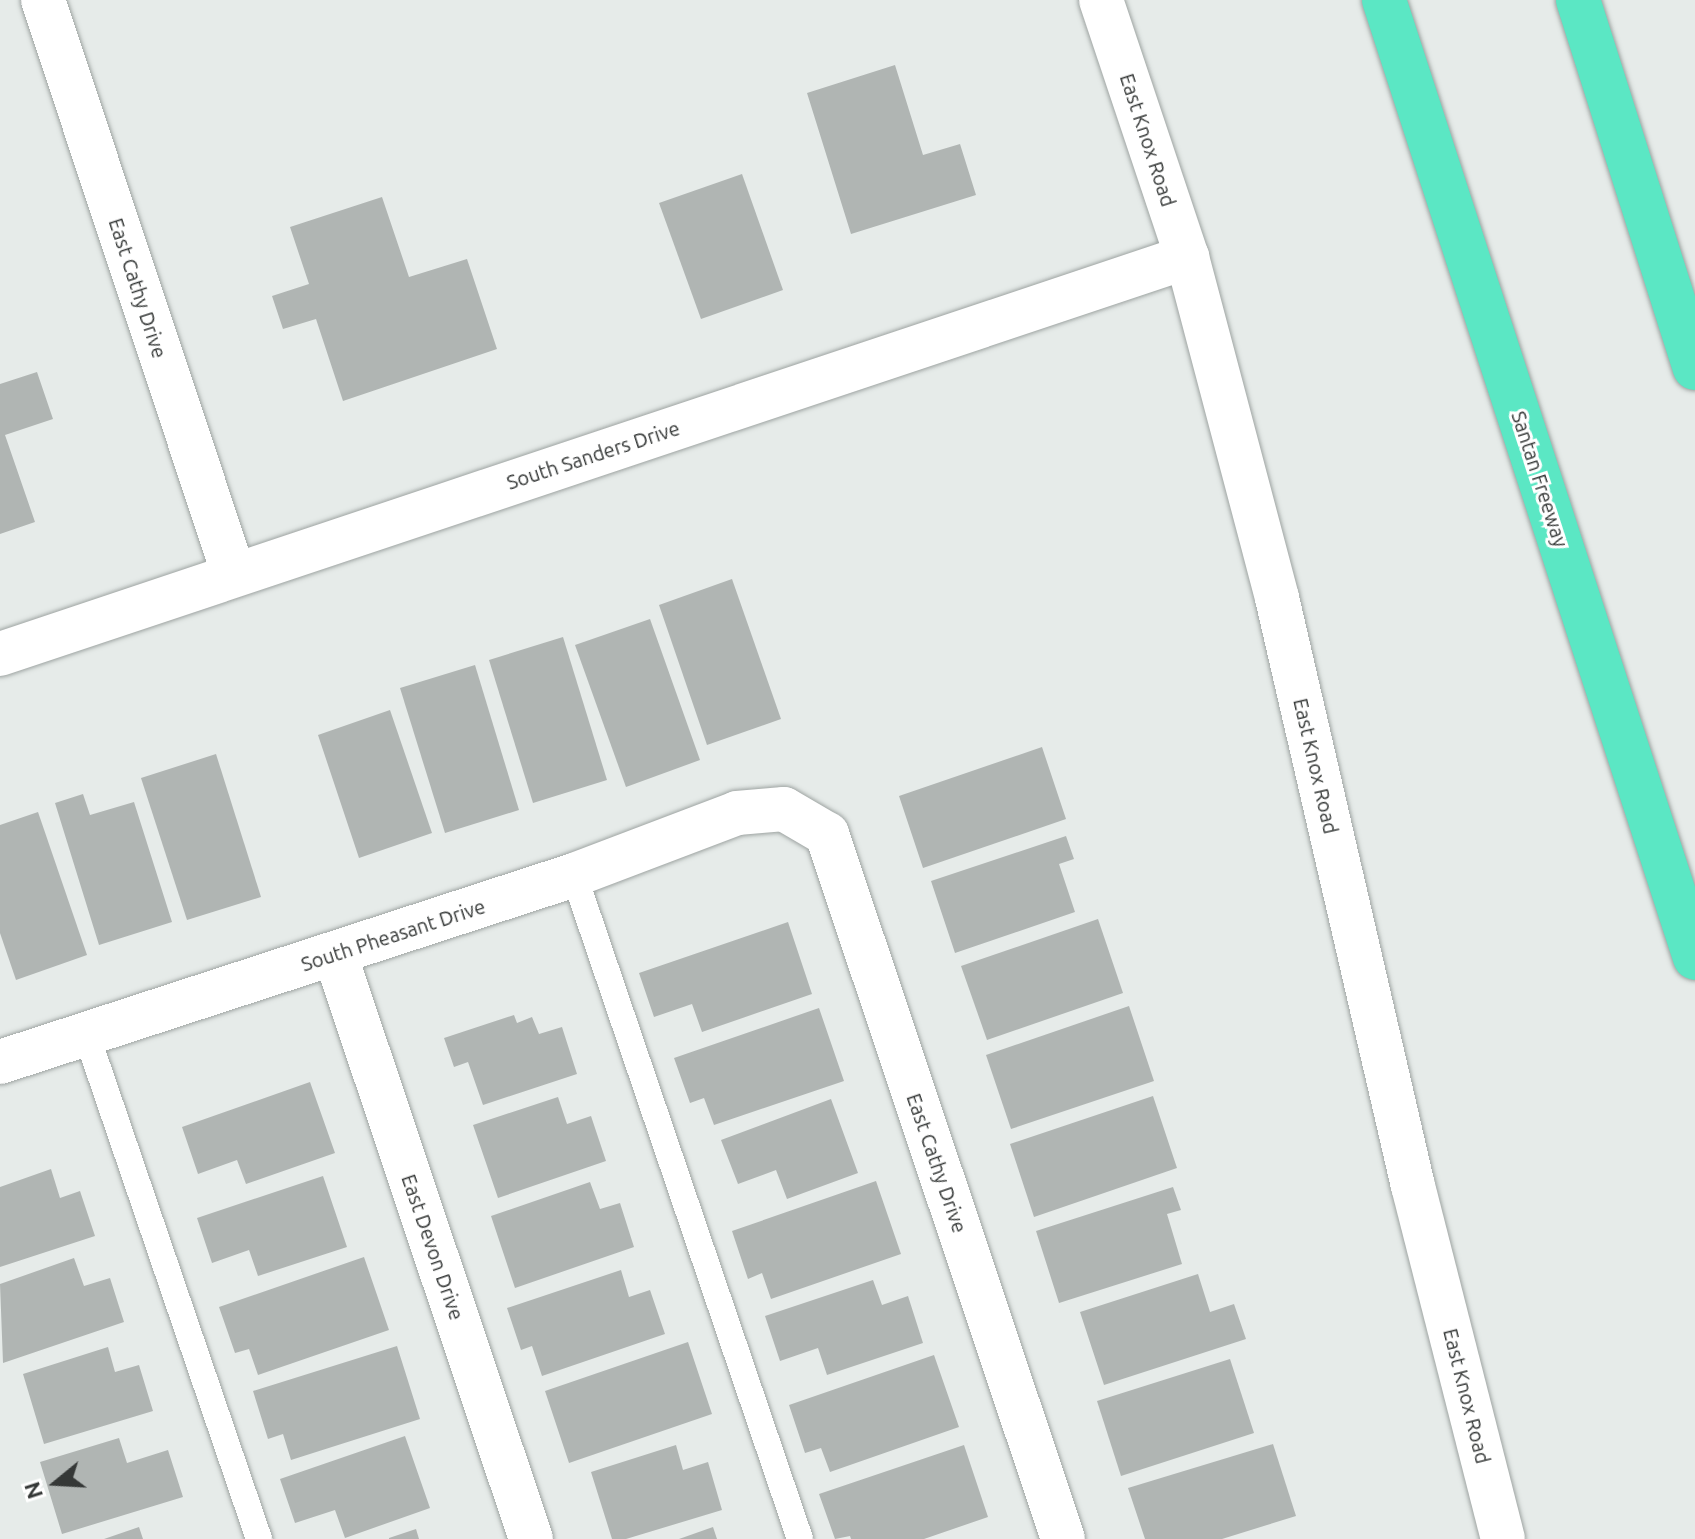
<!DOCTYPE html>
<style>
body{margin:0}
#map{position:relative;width:1695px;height:1539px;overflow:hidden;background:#e6ebe9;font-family:Ubuntu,sans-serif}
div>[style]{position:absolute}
.building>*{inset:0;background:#b0b5b3}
.roads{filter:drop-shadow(0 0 2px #9ea4a2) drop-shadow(0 0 2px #9ea4a2)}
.service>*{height:26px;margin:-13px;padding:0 13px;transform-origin:13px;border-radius:13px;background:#fff}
.minor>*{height:44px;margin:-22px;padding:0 22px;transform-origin:22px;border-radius:22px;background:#fff}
.motorway>*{height:44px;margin:-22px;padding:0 22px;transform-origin:22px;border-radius:22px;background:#5be7c4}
span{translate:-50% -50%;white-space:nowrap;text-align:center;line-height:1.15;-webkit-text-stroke:6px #fff;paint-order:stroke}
.street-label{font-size:20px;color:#353837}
.north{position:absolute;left:16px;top:1443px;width:80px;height:80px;-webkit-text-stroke:6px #fff;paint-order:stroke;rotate:252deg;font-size:22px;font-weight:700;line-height:32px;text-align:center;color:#353837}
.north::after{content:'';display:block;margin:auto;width:28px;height:36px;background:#353837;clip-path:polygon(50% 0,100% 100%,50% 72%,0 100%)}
</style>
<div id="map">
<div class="building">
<div style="clip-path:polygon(895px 65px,923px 155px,960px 144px,976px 195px,851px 234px,807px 93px)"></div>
<div style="clip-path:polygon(742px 174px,783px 290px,701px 319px,659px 203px)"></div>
<div style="clip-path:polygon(382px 197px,409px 277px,467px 259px,497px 349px,343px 401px,316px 319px,283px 329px,272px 296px,309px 284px,290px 227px)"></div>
<div style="clip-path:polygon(37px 372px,53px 419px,5px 435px,35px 522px,0 534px,0 384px)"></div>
<div style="clip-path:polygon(732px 579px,781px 719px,707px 745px,659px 605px)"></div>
<div style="clip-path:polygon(650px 619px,700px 760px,626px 787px,575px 645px)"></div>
<div style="clip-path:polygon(563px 637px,607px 780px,533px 803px,489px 660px)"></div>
<div style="clip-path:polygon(475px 665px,519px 810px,445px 833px,400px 688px)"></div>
<div style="clip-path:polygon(390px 710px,432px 833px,359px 858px,318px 735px)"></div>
<div style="clip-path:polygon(1042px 747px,1066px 819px,923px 868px,899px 796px)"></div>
<div style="clip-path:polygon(216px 754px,261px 897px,187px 920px,141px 778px)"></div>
<div style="clip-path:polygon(83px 794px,90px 815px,134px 802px,172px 922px,99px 945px,55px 803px)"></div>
<div style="clip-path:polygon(38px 812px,87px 955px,16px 980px,0 933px,0 825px)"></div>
<div style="clip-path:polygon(1066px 836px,1074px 859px,1059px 864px,1075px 912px,955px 953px,931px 881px)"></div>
<div style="clip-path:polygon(1098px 919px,1123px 993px,987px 1040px,961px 966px)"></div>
<div style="clip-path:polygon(788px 922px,812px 994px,702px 1032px,692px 1004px,654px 1017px,639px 973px)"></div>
<div style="clip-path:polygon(1129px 1006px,1154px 1081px,1011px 1129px,986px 1055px)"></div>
<div style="clip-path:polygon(819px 1008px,844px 1081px,714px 1125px,704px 1098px,690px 1103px,674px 1058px)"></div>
<div style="clip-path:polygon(514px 1015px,517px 1023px,532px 1017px,539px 1034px,562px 1027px,577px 1074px,483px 1105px,468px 1062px,454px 1067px,444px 1038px)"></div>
<div style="clip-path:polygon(310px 1082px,335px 1153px,246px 1184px,237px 1160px,198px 1174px,182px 1127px)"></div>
<div style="clip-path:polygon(1153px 1096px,1177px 1168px,1034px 1217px,1010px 1144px)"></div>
<div style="clip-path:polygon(558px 1097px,567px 1124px,591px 1116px,606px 1161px,498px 1198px,473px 1125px)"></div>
<div style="clip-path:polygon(831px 1099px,858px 1173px,787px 1199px,776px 1170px,738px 1184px,721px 1140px)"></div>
<div style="clip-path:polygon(51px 1169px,60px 1198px,80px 1191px,95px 1236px,0 1267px,0 1187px)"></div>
<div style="clip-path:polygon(323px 1176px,347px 1247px,258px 1276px,249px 1250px,212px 1263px,197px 1218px)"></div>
<div style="clip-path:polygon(876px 1181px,901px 1254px,771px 1299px,762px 1273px,748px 1279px,732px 1231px)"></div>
<div style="clip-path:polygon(590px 1182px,600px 1209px,620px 1203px,634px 1247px,515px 1288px,491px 1216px)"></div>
<div style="clip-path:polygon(1173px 1187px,1181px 1210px,1167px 1214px,1182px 1264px,1059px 1303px,1036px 1231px)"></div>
<div style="clip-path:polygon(364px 1257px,389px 1330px,258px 1375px,249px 1349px,235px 1353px,219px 1307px)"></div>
<div style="clip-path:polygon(74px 1258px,84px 1286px,110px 1278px,124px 1322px,3px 1363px,0 1284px)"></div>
<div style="clip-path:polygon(621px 1270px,629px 1297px,650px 1290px,665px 1334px,542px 1376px,532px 1346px,521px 1350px,507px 1308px)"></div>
<div style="clip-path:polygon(1198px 1274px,1210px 1312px,1234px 1304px,1246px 1339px,1104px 1385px,1080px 1312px)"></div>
<div style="clip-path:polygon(873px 1280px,882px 1305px,908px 1296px,923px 1343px,827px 1375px,818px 1348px,780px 1361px,765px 1316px)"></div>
<div style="clip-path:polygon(688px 1342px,712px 1414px,569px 1463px,545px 1391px)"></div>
<div style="clip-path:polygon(397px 1346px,420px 1419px,291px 1460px,283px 1434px,268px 1439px,253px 1391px)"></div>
<div style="clip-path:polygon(108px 1347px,115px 1372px,139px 1365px,153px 1411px,44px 1444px,23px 1374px)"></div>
<div style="clip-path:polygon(934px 1355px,959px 1427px,830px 1472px,821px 1448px,805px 1453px,789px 1405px)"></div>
<div style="clip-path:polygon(1230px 1359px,1254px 1433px,1121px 1476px,1097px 1401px)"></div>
<div style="clip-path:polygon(405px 1436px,430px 1508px,345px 1538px,335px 1510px,295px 1523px,280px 1479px)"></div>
<div style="clip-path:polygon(119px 1438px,127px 1463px,168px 1450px,183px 1497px,62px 1534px,40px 1462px)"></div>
<div style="clip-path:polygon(1273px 1444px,1296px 1516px,1222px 1539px,1145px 1539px,1128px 1488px)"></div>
<div style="clip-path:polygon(676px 1445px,683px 1470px,708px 1462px,722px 1510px,626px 1539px,612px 1539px,591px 1472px)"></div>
<div style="clip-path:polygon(964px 1445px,988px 1517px,924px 1539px,851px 1539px,850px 1536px,835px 1539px,819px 1494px)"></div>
<div style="clip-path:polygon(139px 1527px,143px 1539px,104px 1539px)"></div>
<div style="clip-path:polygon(713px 1527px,717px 1539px,679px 1539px)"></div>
<div style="clip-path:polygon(416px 1529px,419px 1539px,389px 1539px,389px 1538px)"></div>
</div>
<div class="roads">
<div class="service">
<div style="left:574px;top:875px;width:701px;rotate:71.2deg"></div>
<div style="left:86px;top:1033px;width:535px;rotate:71.12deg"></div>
</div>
<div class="minor">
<div style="left:43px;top:0;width:606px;rotate:71.62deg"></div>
<div style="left:1101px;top:0;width:271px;rotate:71.5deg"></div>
<div style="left:1187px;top:257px;width:353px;rotate:75.2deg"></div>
<div style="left:1277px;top:598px;width:604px;rotate:76.98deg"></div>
<div style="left:1413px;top:1186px;width:364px;rotate:75.7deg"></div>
<div style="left:0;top:654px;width:1252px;rotate:-18.49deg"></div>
<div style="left:335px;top:954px;width:617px;rotate:71.48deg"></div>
<div style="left:0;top:1062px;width:604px;rotate:-18.04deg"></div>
<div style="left:574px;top:875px;width:174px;rotate:-20.8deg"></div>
<div style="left:737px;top:813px;width:47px;rotate:-4.9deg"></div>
<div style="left:784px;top:809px;width:50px;rotate:30.2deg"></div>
<div style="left:827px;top:834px;width:743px;rotate:71.49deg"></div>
</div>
<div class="motorway">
<div style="left:1384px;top:0;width:1007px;rotate:72.01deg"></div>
<div style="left:1578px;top:0;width:386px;rotate:72.4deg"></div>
</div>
</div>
<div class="street-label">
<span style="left:1148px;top:140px;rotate:72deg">East Knox Road</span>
<span style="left:138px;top:288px;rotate:72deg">East Cathy Drive</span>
<span style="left:593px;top:455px;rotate:-18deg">South Sanders Drive</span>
<span style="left:1540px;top:479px;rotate:72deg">Santan Freeway</span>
<span style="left:1316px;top:766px;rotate:77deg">East Knox Road</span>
<span style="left:393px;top:935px;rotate:-18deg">South Pheasant Drive</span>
<span style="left:937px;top:1163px;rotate:71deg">East Cathy Drive</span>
<span style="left:433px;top:1247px;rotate:71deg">East Devon Drive</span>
<span style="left:1467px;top:1396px;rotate:76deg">East Knox Road</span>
</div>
<div class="north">N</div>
</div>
